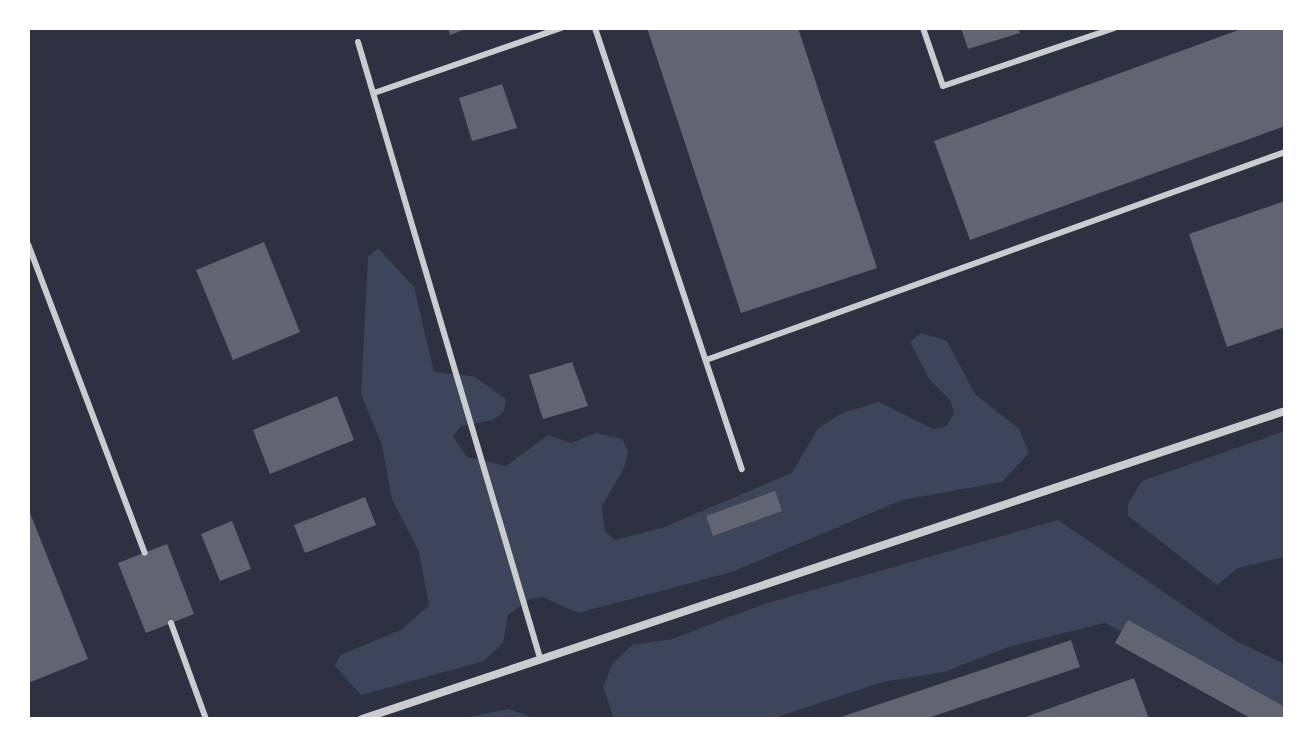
<!DOCTYPE html>
<style>
body{margin:0}
#map{position:relative;width:1313px;height:747px;overflow:hidden;background:#2d3142;font-family:Bitter,serif}
div>[style]{position:absolute}
.green>*{inset:0;background:#3c4559}
.building>*{inset:0;background:#626471}
.service>*{height:6px;margin:-3px;padding:0 3px;transform-origin:3px;border-radius:3px;background:#caccd0}
.minor>*{height:8px;margin:-4px;padding:0 4px;transform-origin:4px;border-radius:4px;background:#caccd0}
span{translate:-50% -50%;white-space:nowrap;text-align:center;line-height:1.15;-webkit-text-stroke:7px #fff;paint-order:stroke}
.frame{position:absolute;inset:0;border:30px solid #fff;pointer-events:none}
</style>
<div id="map">
<div class="green">
<div style="clip-path:polygon(378px 248px,414px 287px,434px 372px,473px 376px,506px 399px,504px 411px,493px 420px,461px 426px,453px 436px,467px 457px,506px 466px,548px 435px,571px 443px,596px 433px,622px 439px,628px 451px,625px 466px,602px 506px,605px 532px,615px 540px,662px 528px,792px 473px,818px 428px,842px 413px,879px 402px,933px 429px,947px 426px,954px 413px,950px 400px,929px 379px,910px 342px,921px 333px,947px 341px,975px 394px,1019px 429px,1029px 453px,1002px 482px,902px 500px,732px 572px,578px 613px,543px 597px,530px 599px,508px 615px,503px 643px,484px 661px,361px 695px,335px 666px,340px 655px,401px 630px,429px 605px,419px 552px,392px 499px,382px 445px,361px 394px,368px 257px)"></div>
<div style="clip-path:polygon(1285px 431px,1285px 557px,1238px 568px,1217px 585px,1128px 516px,1128px 504px,1142px 481px)"></div>
<div style="clip-path:polygon(1058px 520px,1236px 641px,1285px 664px,1285px 718px,1105px 623px,1011px 646px,944px 672px,883px 682px,772px 719px,614px 719px,603px 687px,613px 663px,632px 645px,672px 639px,764px 604px)"></div>
<div style="clip-path:polygon(509px 709px,537px 719px,458px 719px)"></div>
</div>
<div class="building">
<div style="clip-path:polygon(448px 28px,468px 28px,450px 35px)"></div>
<div style="clip-path:polygon(647px 28px,798px 28px,877px 268px,741px 313px)"></div>
<div style="clip-path:polygon(961px 28px,1018px 28px,1020px 33px,968px 49px)"></div>
<div style="clip-path:polygon(1244px 28px,1285px 28px,1285px 126px,970px 240px,934px 141px)"></div>
<div style="clip-path:polygon(502px 84px,517px 128px,472px 141px,459px 98px)"></div>
<div style="clip-path:polygon(1285px 201px,1285px 327px,1227px 347px,1189px 234px)"></div>
<div style="clip-path:polygon(264px 242px,300px 332px,233px 360px,196px 270px)"></div>
<div style="clip-path:polygon(572px 362px,588px 406px,543px 419px,529px 375px)"></div>
<div style="clip-path:polygon(337px 396px,354px 440px,270px 474px,253px 430px)"></div>
<div style="clip-path:polygon(775px 491px,782px 511px,713px 536px,706px 516px)"></div>
<div style="clip-path:polygon(365px 497px,376px 525px,305px 553px,294px 525px)"></div>
<div style="clip-path:polygon(28px 508px,88px 659px,28px 683px)"></div>
<div style="clip-path:polygon(232px 521px,251px 569px,220px 581px,201px 534px)"></div>
<div style="clip-path:polygon(167px 544px,194px 614px,146px 633px,118px 563px)"></div>
<div style="clip-path:polygon(1128px 620px,1285px 707px,1285px 719px,1252px 719px,1115px 643px)"></div>
<div style="clip-path:polygon(1071px 640px,1080px 667px,925px 719px,835px 719px)"></div>
<div style="clip-path:polygon(1134px 678px,1149px 719px,1020px 719px)"></div>
</div>
<div class="service">
<div style="left:595px;top:28px;width:465px;rotate:71.6deg"></div>
<div style="left:923px;top:28px;width:61px;rotate:71deg"></div>
<div style="left:943px;top:86px;width:181px;rotate:-18.7deg"></div>
<div style="left:358px;top:42px;width:642px;rotate:73.54deg"></div>
<div style="left:374px;top:93px;width:198px;rotate:-19.2deg"></div>
<div style="left:28px;top:244px;width:330px;rotate:69.3deg"></div>
<div style="left:706px;top:360px;width:615px;rotate:-19.76deg"></div>
<div style="left:171px;top:623px;width:102px;rotate:70deg"></div>
</div>
<div class="minor">
<div style="left:362px;top:719px;width:973px;rotate:-18.45deg"></div>
</div>
<div class="frame"></div>
</div>
